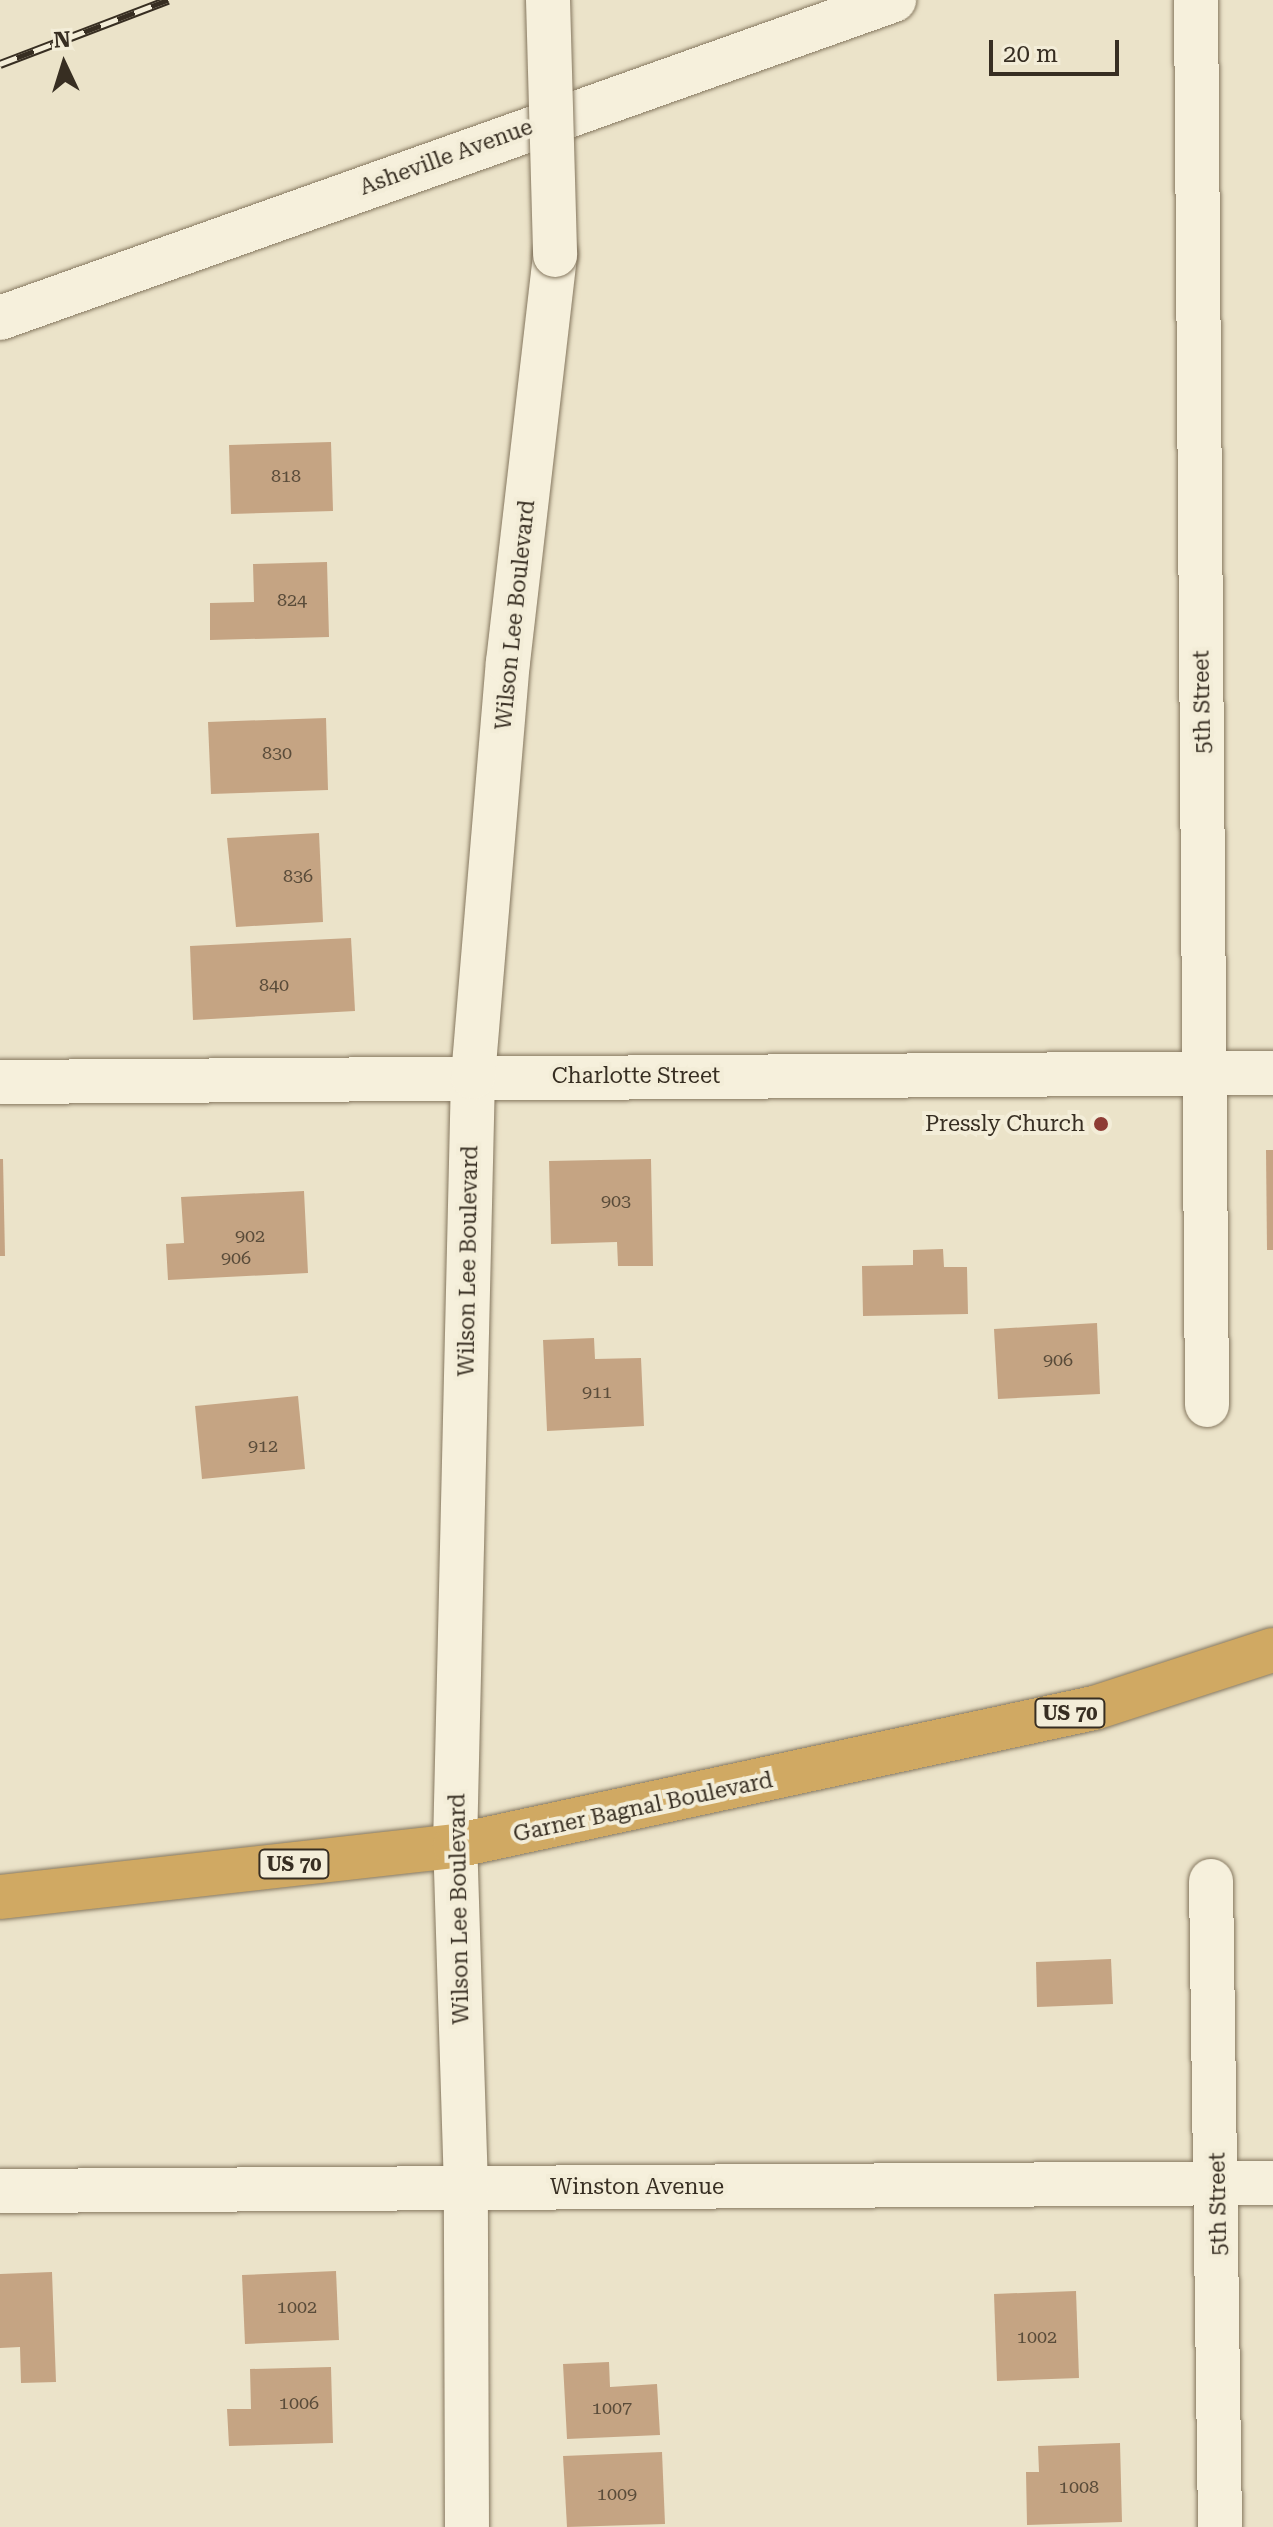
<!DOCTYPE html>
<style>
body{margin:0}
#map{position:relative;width:1273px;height:2527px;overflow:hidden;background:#ebe3c9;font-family:"Roboto Serif",serif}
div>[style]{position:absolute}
.building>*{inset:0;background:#c5a483}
.roads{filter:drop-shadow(0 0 2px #85775f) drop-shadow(0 0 2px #85775f)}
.minor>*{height:44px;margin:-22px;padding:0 22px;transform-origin:22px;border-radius:22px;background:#f6f0dc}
.highway>*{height:44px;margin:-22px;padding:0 22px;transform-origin:22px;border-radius:22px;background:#d0a963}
.rail>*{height:9px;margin-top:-4.5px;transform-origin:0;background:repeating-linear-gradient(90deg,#f3edd8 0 18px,#372e22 0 36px);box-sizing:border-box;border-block:2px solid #372e22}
.bridges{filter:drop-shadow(0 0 2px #85775f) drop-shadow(0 0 2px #85775f)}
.minor-bridge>*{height:44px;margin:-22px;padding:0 22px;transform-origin:22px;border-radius:22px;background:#f6f0dc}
.dots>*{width:22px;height:22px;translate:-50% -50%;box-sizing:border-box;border:4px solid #f3edd8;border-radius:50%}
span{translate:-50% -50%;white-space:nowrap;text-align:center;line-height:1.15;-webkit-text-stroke:8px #f3edd8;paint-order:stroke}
.number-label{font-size:18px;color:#5a4c3a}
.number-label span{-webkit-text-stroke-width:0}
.shield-label span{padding:2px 6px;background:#f3edd8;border:2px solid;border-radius:6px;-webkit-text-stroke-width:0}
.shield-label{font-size:20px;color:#372e22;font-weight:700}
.street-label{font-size:22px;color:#372e22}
.poi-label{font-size:22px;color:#372e22}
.right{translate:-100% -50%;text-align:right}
.north{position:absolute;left:24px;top:24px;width:80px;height:80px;-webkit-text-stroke:6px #f3edd8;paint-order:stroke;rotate:356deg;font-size:22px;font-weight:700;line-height:32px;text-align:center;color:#372e22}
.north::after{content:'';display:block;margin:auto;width:28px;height:36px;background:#372e22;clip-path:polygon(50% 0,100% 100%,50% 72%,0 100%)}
.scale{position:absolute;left:989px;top:40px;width:130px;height:36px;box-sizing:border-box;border:4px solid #372e22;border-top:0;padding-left:10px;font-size:24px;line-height:28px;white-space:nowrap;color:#372e22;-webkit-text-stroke:6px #f3edd8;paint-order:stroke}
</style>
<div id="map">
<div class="building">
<div style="clip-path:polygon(331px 442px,333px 511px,231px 514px,229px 445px)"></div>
<div style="clip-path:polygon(327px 562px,329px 637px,210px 640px,210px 603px,254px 602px,253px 564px)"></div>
<div style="clip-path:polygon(326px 718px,328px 790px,211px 794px,208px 722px)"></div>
<div style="clip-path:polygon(319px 833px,323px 922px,236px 927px,227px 838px)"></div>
<div style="clip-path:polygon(351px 938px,355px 1011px,193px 1020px,190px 946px)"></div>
<div style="clip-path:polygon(1266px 1150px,1273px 1150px,1273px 1250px,1267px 1250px)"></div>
<div style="clip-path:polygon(0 1159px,3px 1159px,5px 1256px,0 1256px)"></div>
<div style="clip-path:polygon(651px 1159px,653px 1266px,618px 1266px,617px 1242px,551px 1244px,549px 1161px)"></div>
<div style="clip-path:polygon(304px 1191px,308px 1273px,168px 1280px,166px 1244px,184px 1243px,181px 1197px)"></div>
<div style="clip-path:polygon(943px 1249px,944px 1267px,967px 1267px,968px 1314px,863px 1316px,862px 1266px,913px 1265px,913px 1250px)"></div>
<div style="clip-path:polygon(1097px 1323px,1100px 1394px,998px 1399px,994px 1329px)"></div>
<div style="clip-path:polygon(594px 1338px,595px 1359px,641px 1358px,644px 1426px,547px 1431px,543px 1340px)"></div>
<div style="clip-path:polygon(298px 1396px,305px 1469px,202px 1479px,195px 1406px)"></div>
<div style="clip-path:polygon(1111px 1959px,1113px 2004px,1037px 2007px,1036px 1962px)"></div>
<div style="clip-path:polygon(336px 2271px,339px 2340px,245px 2344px,242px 2275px)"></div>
<div style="clip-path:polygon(52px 2272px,56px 2382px,21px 2383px,20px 2347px,0 2348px,0 2274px)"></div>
<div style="clip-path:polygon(1076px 2291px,1079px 2378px,997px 2381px,994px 2294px)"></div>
<div style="clip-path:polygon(609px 2362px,610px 2387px,657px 2384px,660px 2435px,567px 2439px,563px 2364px)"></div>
<div style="clip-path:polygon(331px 2367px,333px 2443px,229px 2446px,227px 2409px,251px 2409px,250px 2369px)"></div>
<div style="clip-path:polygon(1120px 2443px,1122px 2522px,1027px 2525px,1026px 2472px,1039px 2472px,1038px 2446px)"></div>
<div style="clip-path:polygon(662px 2452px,665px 2524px,567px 2527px,563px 2456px)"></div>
</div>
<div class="roads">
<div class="minor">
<div style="left:1196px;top:0;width:1405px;rotate:89.55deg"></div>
<div style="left:0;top:318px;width:949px;rotate:-19.58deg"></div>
<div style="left:0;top:1082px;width:1273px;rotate:-0.41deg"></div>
<div style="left:1211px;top:1881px;width:646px;rotate:89.2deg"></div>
<div style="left:0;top:2191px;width:1273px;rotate:-0.36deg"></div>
<div style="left:467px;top:2527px;width:339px;rotate:-90.2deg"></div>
<div style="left:466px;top:2188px;width:342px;rotate:-91.8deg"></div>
<div style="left:455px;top:1846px;width:769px;rotate:-88.66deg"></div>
<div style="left:473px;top:1077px;width:416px;rotate:-85.2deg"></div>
<div style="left:508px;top:662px;width:410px;rotate:-83.4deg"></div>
</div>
<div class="highway">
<div style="left:0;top:1897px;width:458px;rotate:-6.4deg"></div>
<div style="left:455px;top:1846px;width:654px;rotate:-12.19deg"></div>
<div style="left:1094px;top:1708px;width:188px;rotate:-18deg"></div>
</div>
</div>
<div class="rail">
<div style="left:0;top:64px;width:180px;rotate:-20.9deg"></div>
</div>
<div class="bridges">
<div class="minor-bridge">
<div style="left:548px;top:0;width:255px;rotate:88.4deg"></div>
</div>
</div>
<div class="dots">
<div style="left:1101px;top:1124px;background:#8e3c35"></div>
</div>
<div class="number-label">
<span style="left:286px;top:476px">818</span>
<span style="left:292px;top:600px">824</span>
<span style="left:277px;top:753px">830</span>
<span style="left:298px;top:876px">836</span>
<span style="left:274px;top:985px">840</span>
<span style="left:616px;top:1201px">903</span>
<span style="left:250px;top:1236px">902</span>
<span style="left:236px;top:1258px">906</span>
<span style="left:1058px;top:1360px">906</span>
<span style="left:597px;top:1392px">911</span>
<span style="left:263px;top:1446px">912</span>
<span style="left:297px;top:2307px">1002</span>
<span style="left:1037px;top:2337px">1002</span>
<span style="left:299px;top:2403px">1006</span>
<span style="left:612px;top:2408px">1007</span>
<span style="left:1079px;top:2487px">1008</span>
<span style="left:617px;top:2494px">1009</span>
</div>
<div class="shield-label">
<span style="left:1070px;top:1713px">US 70</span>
<span style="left:294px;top:1864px">US 70</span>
</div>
<div class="street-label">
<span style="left:446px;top:157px;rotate:-20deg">Asheville Avenue</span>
<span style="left:515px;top:615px;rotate:-84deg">Wilson Lee Boulevard</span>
<span style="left:1202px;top:702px;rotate:-91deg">5th Street</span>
<span style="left:636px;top:1076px">Charlotte Street</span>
<span style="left:468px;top:1261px;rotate:-89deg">Wilson Lee Boulevard</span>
<span style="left:643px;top:1807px;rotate:-12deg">Garner Bagnal Boulevard</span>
<span style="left:459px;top:1909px;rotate:-91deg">Wilson Lee Boulevard</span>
<span style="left:637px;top:2187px">Winston Avenue</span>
<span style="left:1218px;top:2204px;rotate:-91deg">5th Street</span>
</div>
<div class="poi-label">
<span class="right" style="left:1085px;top:1124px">Pressly Church</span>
</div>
<div class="north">N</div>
<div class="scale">20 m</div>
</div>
